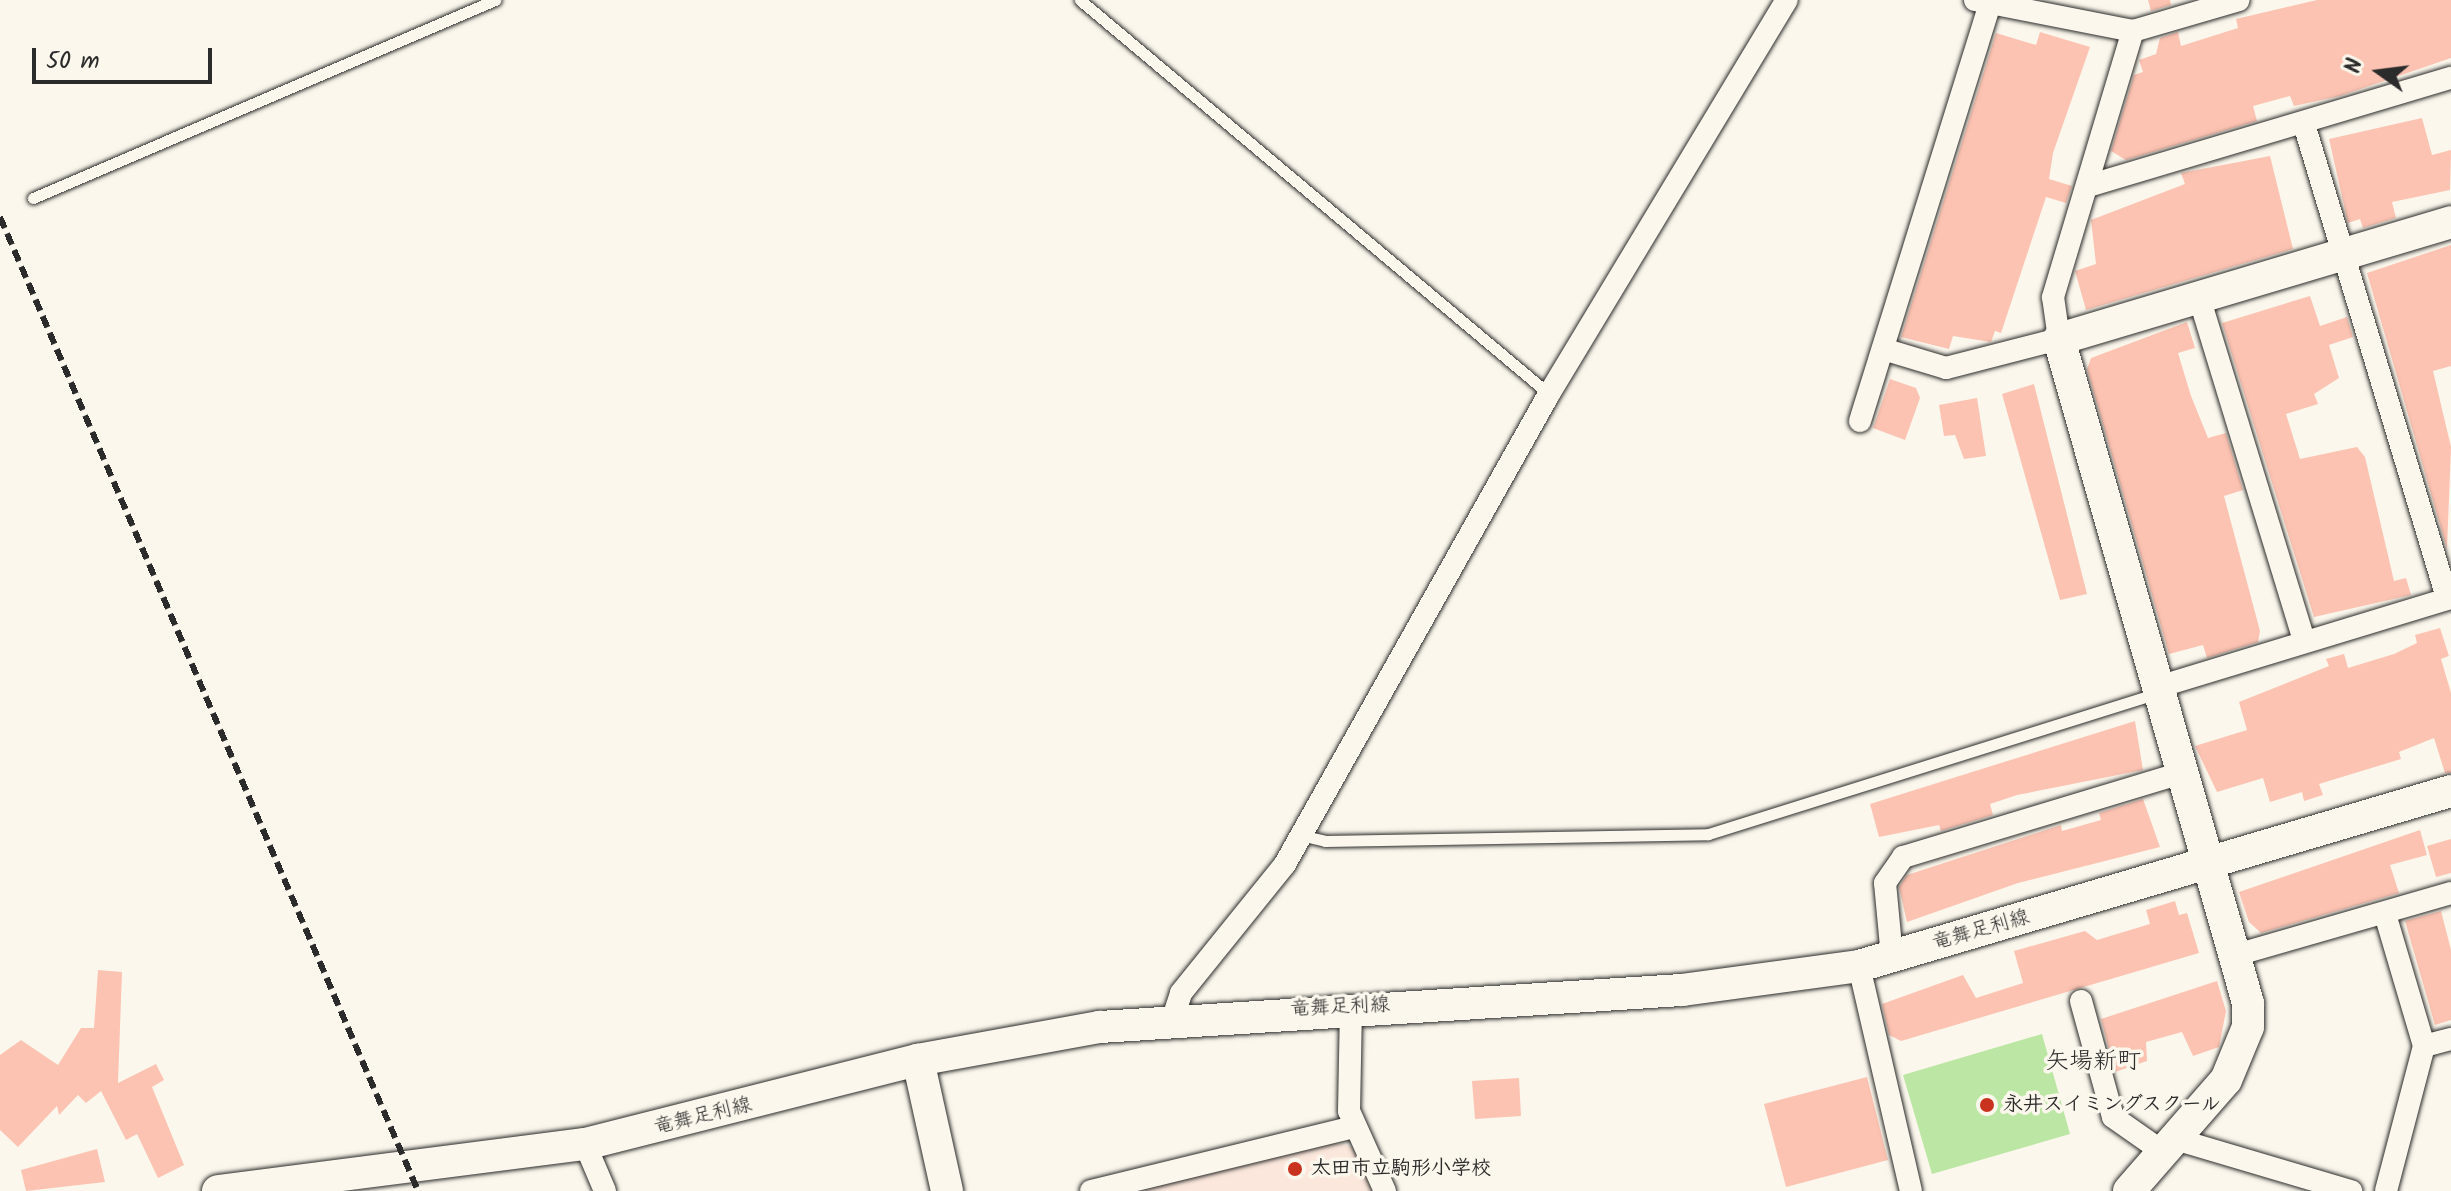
<!DOCTYPE html>
<meta charset="utf-8">
<style>
body{margin:0}
#map{position:relative;width:2451px;height:1191px;overflow:hidden;background:#fbf7ec;font-family:Kalam,"Klee One",sans-serif}
div>[style]{position:absolute}
.built>*{inset:0;background:#fbe7db}
.green>*{inset:0;background:#bbe6a3}
.building>*{inset:0;background:#fcc3b2}
.roads{filter:drop-shadow(0 0 2px #2b2b2b) drop-shadow(0 0 2px #2b2b2b)}
.lane>*{height:11px;margin:-5.5px;padding:0 5.5px;transform-origin:5.5px;border-radius:5.5px;background:#fbf7ec}
.street>*{height:22px;margin:-11px;padding:0 11px;transform-origin:11px;border-radius:11px;background:#fbf7ec}
.secondary>*{height:32px;margin:-16px;padding:0 16px;transform-origin:16px;border-radius:16px;background:#fbf7ec}
.rail>*{height:6px;margin-top:-3px;transform-origin:0;background:repeating-linear-gradient(90deg,#2b2b2b 0 12px,transparent 0 18px)}
.dots>*{width:22px;height:22px;translate:-50% -50%;box-sizing:border-box;border:4px solid #fbf7ec;border-radius:50%}
span{translate:-50% -50%;white-space:nowrap;text-align:center;line-height:1.15;-webkit-text-stroke:7px #fbf7ec;paint-order:stroke}
.street-label{font-size:20px;color:#2b2b2b}
.poi-label{font-size:20px;color:#2b2b2b;font-weight:700}
.left{translate:0 -50%;text-align:left}
.quarter-label{font-size:24px;color:#2b2b2b}
.north{position:absolute;left:2339px;top:32px;width:80px;height:80px;-webkit-text-stroke:6px #fbf7ec;paint-order:stroke;rotate:284deg;font-size:22px;font-weight:700;line-height:32px;text-align:center;color:#2b2b2b}
.north::after{content:'';display:block;margin:auto;width:28px;height:36px;background:#2b2b2b;clip-path:polygon(50% 0,100% 100%,50% 72%,0 100%)}
.scale{position:absolute;left:32px;top:48px;width:180px;height:36px;box-sizing:border-box;border:4px solid #2b2b2b;border-top:0;padding-left:10px;font-size:24px;line-height:28px;white-space:nowrap;color:#2b2b2b;-webkit-text-stroke:6px #fbf7ec;paint-order:stroke}
</style>
<div id="map">
<div class="built">
<div style="clip-path:polygon(1332px 1142px,1353px 1147px,1374px 1191px,1139px 1191px)"></div>
</div>
<div class="green">
<div style="clip-path:polygon(2042px 1034px,2070px 1134px,1932px 1174px,1903px 1075px)"></div>
</div>
<div class="building">
<div style="clip-path:polygon(2148px 0,2170px 0,2171px 5px,2151px 11px)"></div>
<div style="clip-path:polygon(2317px 0,2451px 0,2451px 58px,2340px 96px,2294px 106px,2290px 96px,2253px 106px,2257px 121px,2126px 160px,2111px 151px,2134px 75px,2143px 72px,2139px 60px,2156px 54px,2160px 38px,2178px 32px,2181px 46px,2238px 28px,2236px 19px)"></div>
<div style="clip-path:polygon(2040px 32px,2090px 47px,2053px 153px,2049px 179px,2072px 186px,2066px 203px,2046px 197px,2001px 333px,1995px 331px,1991px 342px,1953px 336px,1949px 349px,1901px 337px,1996px 33px,2036px 45px)"></div>
<div style="clip-path:polygon(2422px 118px,2432px 155px,2451px 150px,2450px 190px,2392px 202px,2396px 218px,2363px 228px,2360px 219px,2348px 223px,2329px 139px)"></div>
<div style="clip-path:polygon(2270px 156px,2293px 249px,2086px 310px,2075px 271px,2096px 264px,2091px 220px,2185px 184px,2181px 173px)"></div>
<div style="clip-path:polygon(2451px 245px,2451px 366px,2433px 371px,2451px 447px,2447px 549px,2367px 273px)"></div>
<div style="clip-path:polygon(2310px 296px,2320px 326px,2347px 317px,2353px 337px,2329px 345px,2339px 378px,2314px 394px,2318px 404px,2286px 414px,2300px 459px,2357px 447px,2365px 457px,2394px 581px,2406px 578px,2411px 595px,2314px 617px,2222px 323px)"></div>
<div style="clip-path:polygon(2187px 322px,2195px 348px,2178px 353px,2191px 396px,2208px 438px,2226px 433px,2243px 490px,2224px 496px,2260px 631px,2258px 642px,2207px 658px,2203px 645px,2169px 654px,2087px 369px,2091px 358px)"></div>
<div style="clip-path:polygon(1890px 379px,1916px 388px,1920px 398px,1905px 440px,1873px 428px)"></div>
<div style="clip-path:polygon(2034px 384px,2087px 594px,2060px 600px,2002px 394px)"></div>
<div style="clip-path:polygon(1977px 398px,1986px 456px,1964px 459px,1955px 435px,1944px 436px,1939px 405px)"></div>
<div style="clip-path:polygon(2440px 628px,2449px 656px,2441px 659px,2451px 693px,2451px 773px,2445px 773px,2434px 738px,2399px 752px,2401px 759px,2319px 784px,2323px 795px,2304px 801px,2302px 792px,2270px 802px,2263px 778px,2217px 792px,2195px 746px,2247px 730px,2239px 702px,2329px 666px,2326px 659px,2344px 654px,2348px 668px,2394px 654px,2417px 643px,2415px 635px)"></div>
<div style="clip-path:polygon(2135px 721px,2143px 770px,2017px 795px,1990px 804px,1993px 815px,1941px 831px,1939px 825px,1879px 837px,1870px 804px)"></div>
<div style="clip-path:polygon(2143px 799px,2160px 847px,2018px 883px,1907px 922px,1899px 887px,1907px 875px,2061px 825px,2062px 831px,2101px 820px,2099px 813px)"></div>
<div style="clip-path:polygon(2420px 830px,2427px 855px,2390px 865px,2399px 893px,2261px 933px,2249px 922px,2239px 892px)"></div>
<div style="clip-path:polygon(2451px 839px,2451px 873px,2436px 877px,2427px 846px)"></div>
<div style="clip-path:polygon(2175px 901px,2179px 915px,2187px 913px,2199px 953px,1901px 1041px,1889px 1035px,1882px 1004px,1963px 975px,1976px 998px,2023px 983px,2014px 951px,2085px 931px,2097px 940px,2150px 924px,2146px 910px)"></div>
<div style="clip-path:polygon(2441px 911px,2451px 950px,2451px 1020px,2435px 1025px,2405px 921px)"></div>
<div style="clip-path:polygon(98px 970px,122px 972px,118px 1083px,156px 1064px,164px 1080px,152px 1087px,184px 1165px,158px 1178px,137px 1134px,126px 1140px,101px 1091px,86px 1103px,78px 1095px,59px 1115px,57px 1106px,18px 1147px,0 1130px,0 1055px,21px 1040px,58px 1065px,81px 1028px,94px 1028px)"></div>
<div style="clip-path:polygon(2217px 981px,2226px 1011px,2219px 1047px,2193px 1056px,2182px 1032px,2146px 1042px,2147px 1061px,2115px 1072px,2101px 1019px)"></div>
<div style="clip-path:polygon(1867px 1077px,1888px 1160px,1786px 1187px,1764px 1104px)"></div>
<div style="clip-path:polygon(1519px 1078px,1521px 1116px,1475px 1119px,1472px 1081px)"></div>
<div style="clip-path:polygon(97px 1149px,105px 1182px,26px 1191px,21px 1170px)"></div>
</div>
<div class="roads">
<div class="lane">
<div style="left:1080px;top:0;width:613px;rotate:40.03deg"></div>
<div style="left:33px;top:198px;width:503px;rotate:-23.2deg"></div>
<div style="left:1300px;top:835px;width:26px;rotate:13deg"></div>
<div style="left:1325px;top:841px;width:383px;rotate:-1deg"></div>
<div style="left:1708px;top:834px;width:471px;rotate:-17.4deg"></div>
</div>
<div class="street">
<div style="left:1975px;top:0;width:161px;rotate:11.1deg"></div>
<div style="left:2133px;top:31px;width:110px;rotate:-16.3deg"></div>
<div style="left:2304px;top:124px;width:496px;rotate:73.2deg"></div>
<div style="left:2088px;top:186px;width:379px;rotate:-16.6deg"></div>
<div style="left:2199px;top:297px;width:360px;rotate:73deg"></div>
<div style="left:1883px;top:349px;width:66px;rotate:16.8deg"></div>
<div style="left:1946px;top:368px;width:117px;rotate:-14.4deg"></div>
<div style="left:2059px;top:339px;width:42px;rotate:-98.1deg"></div>
<div style="left:2053px;top:297px;width:278px;rotate:-73.3deg"></div>
<div style="left:1860px;top:421px;width:434px;rotate:-72.7deg"></div>
<div style="left:2158px;top:687px;width:306px;rotate:-16.9deg"></div>
<div style="left:2385px;top:914px;width:138px;rotate:73.5deg"></div>
<div style="left:2424px;top:1046px;width:150px;rotate:104.7deg"></div>
<div style="left:2236px;top:955px;width:224px;rotate:-16.1deg"></div>
<div style="left:1892px;top:957px;width:74px;rotate:-95.4deg"></div>
<div style="left:1885px;top:883px;width:32px;rotate:-55deg"></div>
<div style="left:1903px;top:857px;width:291px;rotate:-16.8deg"></div>
<div style="left:1859px;top:966px;width:231px;rotate:77deg"></div>
<div style="left:2081px;top:1001px;width:120px;rotate:74.6deg"></div>
<div style="left:2113px;top:1117px;width:61px;rotate:35deg"></div>
<div style="left:1351px;top:1007px;width:104px;rotate:91.1deg"></div>
<div style="left:1349px;top:1111px;width:88px;rotate:65.8deg"></div>
<div style="left:1173px;top:1018px;width:26px;rotate:-72deg"></div>
<div style="left:1181px;top:993px;width:166px;rotate:-51.1deg"></div>
<div style="left:1285px;top:864px;width:539px;rotate:-60.68deg"></div>
<div style="left:1549px;top:394px;width:460px;rotate:-58.9deg"></div>
<div style="left:2424px;top:1046px;width:28px;rotate:-15deg"></div>
<div style="left:2175px;top:1139px;width:184px;rotate:16.5deg"></div>
<div style="left:585px;top:1144px;width:51px;rotate:66.9deg"></div>
<div style="left:1091px;top:1191px;width:270px;rotate:-13.7deg"></div>
</div>
<div class="secondary">
<div style="left:918px;top:1060px;width:134px;rotate:77.5deg"></div>
<div style="left:218px;top:1191px;width:370px;rotate:-7.3deg"></div>
<div style="left:585px;top:1144px;width:343px;rotate:-14.2deg"></div>
<div style="left:918px;top:1060px;width:185px;rotate:-10.3deg"></div>
<div style="left:1100px;top:1027px;width:583px;rotate:-3.64deg"></div>
<div style="left:1682px;top:990px;width:179px;rotate:-7.7deg"></div>
<div style="left:1859px;top:966px;width:617px;rotate:-16.47deg"></div>
<div style="left:2129px;top:1191px;width:147px;rotate:-48.9deg"></div>
<div style="left:2226px;top:1080px;width:57px;rotate:-67.5deg"></div>
<div style="left:2248px;top:1027px;width:24px;rotate:-90deg"></div>
<div style="left:2248px;top:1003px;width:690px;rotate:-105.89deg"></div>
<div style="left:2059px;top:339px;width:409px;rotate:-16.6deg"></div>
</div>
</div>
<div class="rail">
<div style="left:0;top:217px;width:1060px;rotate:66.77deg"></div>
</div>
<div class="dots">
<div style="left:1987px;top:1105px;background:#c8321e"></div>
<div style="left:1295px;top:1169px;background:#c8321e"></div>
</div>
<div class="street-label">
<span style="left:1981px;top:931px;rotate:-16deg">竜舞足利線</span>
<span style="left:1340px;top:1008px;rotate:-3deg">竜舞足利線</span>
<span style="left:703px;top:1117px;rotate:-14deg">竜舞足利線</span>
</div>
<div class="poi-label">
<span class="left" style="left:2003px;top:1105px">永井スイミングスクール</span>
<span class="left" style="left:1311px;top:1169px">太田市立駒形小学校</span>
</div>
<div class="quarter-label">
<span style="left:2093px;top:1062px">矢場新町</span>
</div>
<div class="north">N</div>
<div class="scale">50 m</div>
</div>
